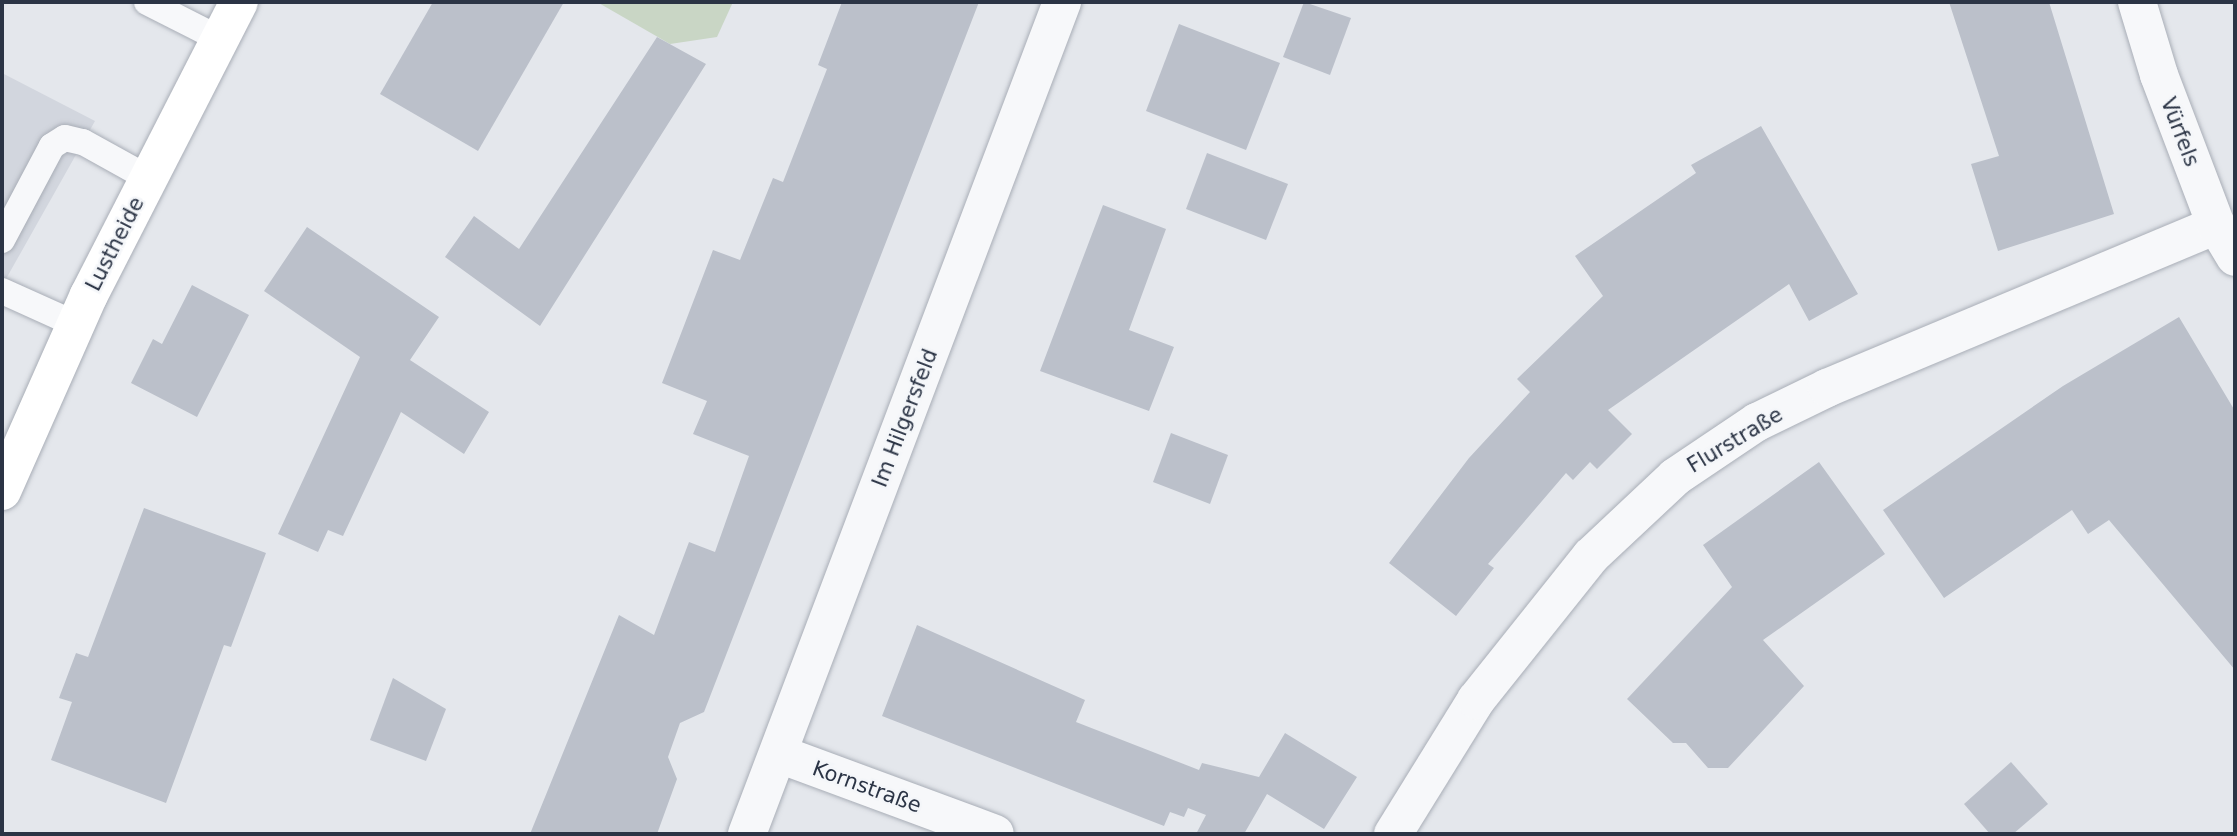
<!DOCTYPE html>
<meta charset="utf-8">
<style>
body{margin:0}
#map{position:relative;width:2237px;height:836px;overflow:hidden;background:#e4e7ec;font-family:"DejaVu Sans",sans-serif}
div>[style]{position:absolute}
.built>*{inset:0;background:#d2d6de}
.green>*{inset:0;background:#c9d6c5}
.building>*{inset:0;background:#bbc0ca}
.roads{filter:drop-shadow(0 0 2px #a9aeb7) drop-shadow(0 0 2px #a9aeb7)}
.service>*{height:26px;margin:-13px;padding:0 13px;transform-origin:13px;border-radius:13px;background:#f7f8fa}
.minor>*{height:38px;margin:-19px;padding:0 19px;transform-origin:19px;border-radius:19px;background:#f7f8fa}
.tertiary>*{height:38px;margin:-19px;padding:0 19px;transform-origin:19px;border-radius:19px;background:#f7f8fa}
.secondary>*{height:38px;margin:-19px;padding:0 19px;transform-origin:19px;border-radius:19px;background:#fff}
span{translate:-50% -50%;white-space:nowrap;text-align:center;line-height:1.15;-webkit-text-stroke:5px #f4f6f9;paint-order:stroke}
.street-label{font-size:21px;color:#2b3445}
.frame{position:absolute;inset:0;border:4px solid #2b3445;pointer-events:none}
</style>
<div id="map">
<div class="built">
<div style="clip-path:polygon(2px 73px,95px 121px,2px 286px)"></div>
</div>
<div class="green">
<div style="clip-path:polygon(597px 2px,733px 2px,717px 37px,670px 44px)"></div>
</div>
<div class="building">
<div style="clip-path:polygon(433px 2px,564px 2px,478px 151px,380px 94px)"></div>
<div style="clip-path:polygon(842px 2px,979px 2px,704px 712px,680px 723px,668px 757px,677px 779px,657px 834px,530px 834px,619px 615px,654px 635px,689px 542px,715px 552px,749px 456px,693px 434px,707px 401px,662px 383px,713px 250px,740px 260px,773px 178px,783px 182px,827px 69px,818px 65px)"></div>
<div style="clip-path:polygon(1304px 2px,1351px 18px,1330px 75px,1283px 57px)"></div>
<div style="clip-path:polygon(1949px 2px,2049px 2px,2114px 214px,1998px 251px,1971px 164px,1999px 156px)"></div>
<div style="clip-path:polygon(1179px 24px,1280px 63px,1246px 150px,1146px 111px)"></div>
<div style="clip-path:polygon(657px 37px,706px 64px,540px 326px,445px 257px,474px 216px,519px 249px)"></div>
<div style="clip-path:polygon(1761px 126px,1858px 294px,1809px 321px,1789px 284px,1608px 410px,1632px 434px,1597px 469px,1590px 462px,1573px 480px,1566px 473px,1488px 564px,1494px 568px,1456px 616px,1389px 563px,1469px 458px,1530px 392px,1517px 379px,1603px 296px,1575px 256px,1696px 173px,1691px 165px)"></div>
<div style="clip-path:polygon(1207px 153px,1288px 184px,1266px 240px,1186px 209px)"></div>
<div style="clip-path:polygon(1103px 205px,1166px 229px,1129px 330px,1174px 347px,1149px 411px,1040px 371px)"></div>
<div style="clip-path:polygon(307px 227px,439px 317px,410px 360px,489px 412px,464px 454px,401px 412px,343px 536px,328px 530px,318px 552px,278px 534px,360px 357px,264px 291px)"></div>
<div style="clip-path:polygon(192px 285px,249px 315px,197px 417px,131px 383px,153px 339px,162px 344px)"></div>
<div style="clip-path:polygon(2179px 317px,2235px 411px,2235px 670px,2109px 520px,2088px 534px,2072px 510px,1944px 598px,1883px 510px,2063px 386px)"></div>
<div style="clip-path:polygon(1171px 433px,1228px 455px,1210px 504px,1153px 482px)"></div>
<div style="clip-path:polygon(1819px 462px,1885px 554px,1763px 640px,1804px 686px,1728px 768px,1708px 768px,1686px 743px,1673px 743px,1627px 699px,1732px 587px,1703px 545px)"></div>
<div style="clip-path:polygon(144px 508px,266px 553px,231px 647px,224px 645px,166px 803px,51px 760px,72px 702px,59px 698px,76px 653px,88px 657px)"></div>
<div style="clip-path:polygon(917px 625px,1085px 700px,1076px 722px,1199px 770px,1202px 763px,1259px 777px,1285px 733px,1357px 777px,1324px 829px,1267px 794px,1244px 834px,1196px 834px,1206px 815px,1188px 808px,1184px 817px,1170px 812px,1164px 826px,882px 716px)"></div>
<div style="clip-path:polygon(393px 678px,446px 709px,426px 761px,370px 740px)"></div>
<div style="clip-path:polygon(2011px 762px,2048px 804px,2013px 834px,1990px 834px,1964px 804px)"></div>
</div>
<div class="roads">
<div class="service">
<div style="left:147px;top:2px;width:82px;rotate:26.9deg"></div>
<div style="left:2px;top:240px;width:106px;rotate:-62deg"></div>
<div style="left:52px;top:146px;width:15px;rotate:-32deg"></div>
<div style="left:65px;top:138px;width:18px;rotate:13deg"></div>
<div style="left:83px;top:142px;width:74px;rotate:29deg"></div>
<div style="left:2px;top:291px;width:80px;rotate:24.3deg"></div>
</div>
<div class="minor">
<div style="left:779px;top:754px;width:230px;rotate:20.3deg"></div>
<div style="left:747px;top:834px;width:890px;rotate:-69.26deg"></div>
<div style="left:1393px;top:834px;width:158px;rotate:-58.2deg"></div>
<div style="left:1476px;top:700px;width:184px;rotate:-51.4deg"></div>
<div style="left:1591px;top:556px;width:115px;rotate:-43.2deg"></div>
<div style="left:1675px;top:477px;width:99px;rotate:-33.9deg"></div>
<div style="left:1757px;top:422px;width:78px;rotate:-25.9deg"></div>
<div style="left:1827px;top:388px;width:422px;rotate:-22.7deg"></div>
</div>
<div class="tertiary">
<div style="left:2137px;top:2px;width:76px;rotate:73.2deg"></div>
<div style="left:2159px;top:75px;width:160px;rotate:69.2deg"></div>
<div style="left:2216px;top:225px;width:37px;rotate:59deg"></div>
</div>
<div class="secondary">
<div style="left:2px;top:491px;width:214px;rotate:-66.1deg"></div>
<div style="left:89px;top:295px;width:329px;rotate:-62.9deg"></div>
</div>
</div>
<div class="street-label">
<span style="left:2180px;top:132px;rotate:69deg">Vürfels</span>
<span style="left:115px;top:244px;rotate:-63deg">Lustheide</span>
<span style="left:905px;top:418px;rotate:-69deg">Im Hilgersfeld</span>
<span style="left:1735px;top:440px;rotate:-31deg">Flurstraße</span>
<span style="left:867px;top:787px;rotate:20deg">Kornstraße</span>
</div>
<div class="frame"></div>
</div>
